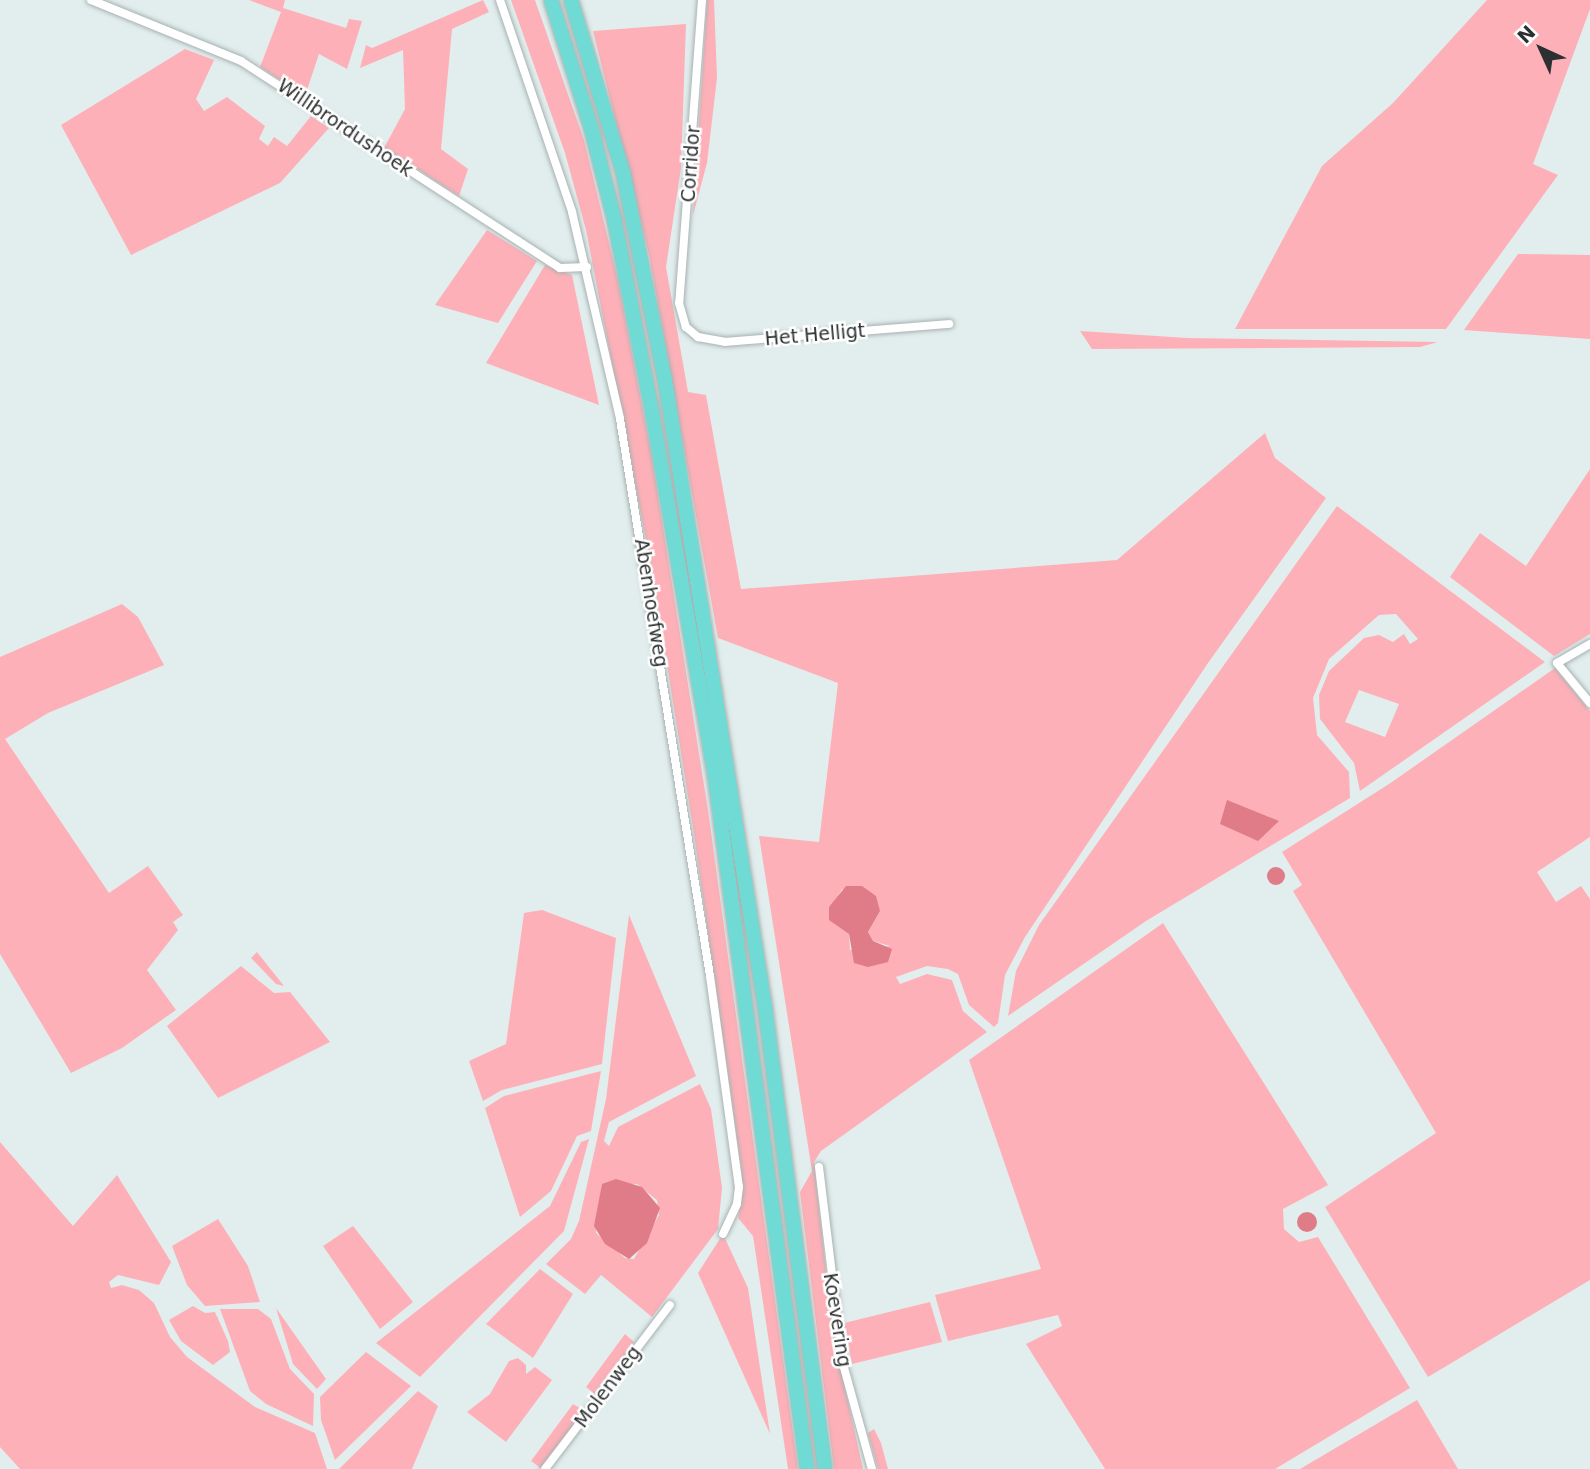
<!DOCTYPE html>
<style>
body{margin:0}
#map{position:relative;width:1590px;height:1469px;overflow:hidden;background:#e2eeed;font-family:"DejaVu Sans",sans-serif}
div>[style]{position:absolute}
.green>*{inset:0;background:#feb0b8}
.water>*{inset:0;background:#df7c88}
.round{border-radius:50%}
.roads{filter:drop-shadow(0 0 2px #a7b2b1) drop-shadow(0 0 2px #a7b2b1)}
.street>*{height:8px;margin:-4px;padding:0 4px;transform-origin:4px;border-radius:4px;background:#fff}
.highway>*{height:14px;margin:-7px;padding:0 7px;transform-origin:7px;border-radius:7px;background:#70dbd5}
span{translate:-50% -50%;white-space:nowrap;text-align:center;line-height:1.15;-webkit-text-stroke:5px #fff;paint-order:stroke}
.street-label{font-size:19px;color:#2c3030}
.north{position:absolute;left:1506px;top:14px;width:70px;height:70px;-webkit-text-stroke:5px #fff;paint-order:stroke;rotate:315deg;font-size:19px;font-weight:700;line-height:28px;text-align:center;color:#2c3030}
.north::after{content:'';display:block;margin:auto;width:24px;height:32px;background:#2c3030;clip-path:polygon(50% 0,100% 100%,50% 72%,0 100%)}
</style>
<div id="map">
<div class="green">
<div style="clip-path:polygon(249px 0,285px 0,283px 8px,346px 28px,349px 19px,362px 21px,347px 69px,319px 54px,305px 96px,260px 67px,281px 12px)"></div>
<div style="clip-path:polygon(483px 0,489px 12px,452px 29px,441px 149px,468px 169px,459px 196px,384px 148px,405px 109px,403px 50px,360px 68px,366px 45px,372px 48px)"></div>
<div style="clip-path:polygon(511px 0,535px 0,584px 140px,618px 280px,651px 452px,708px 810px,798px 1469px,788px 1469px,753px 1236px,738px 1218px,743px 1190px,741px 1167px,694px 834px,653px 576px,586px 230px,565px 153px)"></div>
<div style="clip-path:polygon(707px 0,714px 0,717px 78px,707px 163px,693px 215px)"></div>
<div style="clip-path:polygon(1487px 0,1590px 0,1590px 9px,1533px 164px,1558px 175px,1446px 329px,1235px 329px,1322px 166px,1393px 103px)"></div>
<div style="clip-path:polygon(evenodd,686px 24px,681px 168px,666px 267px,688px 392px,706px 395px,741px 589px,1117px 560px,1265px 433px,1275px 458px,1326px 498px,1208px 663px,1025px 937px,1005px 975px,998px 1023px,994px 1027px,969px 1005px,958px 974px,948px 969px,927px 966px,896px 977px,900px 984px,927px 974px,952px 980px,963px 1011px,987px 1032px,821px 1151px,814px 1162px,833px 1334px,863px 1469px,834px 1469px,800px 1192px,812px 1171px,759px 836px,819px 842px,838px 683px,718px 638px,649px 255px,593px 31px,686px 24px,842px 889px,880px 911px,868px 932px,873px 941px,890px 946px,850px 950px,849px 934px,839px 924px,836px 900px,842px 889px)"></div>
<div style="clip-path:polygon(185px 49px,214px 60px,196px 99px,204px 111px,227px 97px,265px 126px,259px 139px,268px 146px,274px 137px,287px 146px,311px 116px,329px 128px,280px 183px,131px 255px,61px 125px)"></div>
<div style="clip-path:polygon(487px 230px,537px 261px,498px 323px,435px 305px)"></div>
<div style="clip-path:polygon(1518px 254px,1590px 255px,1590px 339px,1464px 330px)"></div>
<div style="clip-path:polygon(545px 265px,572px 275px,599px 405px,486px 363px)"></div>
<div style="clip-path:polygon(1080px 331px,1187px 338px,1438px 342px,1420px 347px,1092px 349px)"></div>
<div style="clip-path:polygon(1590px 469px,1590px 634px,1554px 656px,1450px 577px,1480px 533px,1526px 566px)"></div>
<div style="clip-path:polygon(evenodd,1337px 506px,1545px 662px,1360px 791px,1354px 763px,1320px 719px,1319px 695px,1329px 671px,1364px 638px,1379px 635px,1393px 642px,1404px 634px,1410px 644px,1418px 639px,1396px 614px,1379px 615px,1329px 659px,1313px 698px,1317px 735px,1349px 772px,1350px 798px,1146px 921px,1008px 1016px,1016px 971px,1039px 925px,1337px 506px,1359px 690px,1399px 704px,1385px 737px,1345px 722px,1359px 690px)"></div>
<div style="clip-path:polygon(122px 604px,138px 617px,164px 665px,48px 713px,5px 739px,109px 893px,148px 866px,183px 915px,173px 922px,178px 930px,147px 970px,176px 1010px,122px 1048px,71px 1073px,0 954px,0 657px)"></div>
<div style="clip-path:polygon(1555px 668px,1590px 711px,1590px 837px,1537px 872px,1556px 902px,1581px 886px,1590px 899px,1590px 1280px,1428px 1377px,1325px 1207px,1436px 1133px,1293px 891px,1302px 885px,1282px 852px,1389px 784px)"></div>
<div style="clip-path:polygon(542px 910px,616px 938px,602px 1064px,502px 1090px,483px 1101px,469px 1061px,506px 1044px,524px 913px)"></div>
<div style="clip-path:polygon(evenodd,629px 915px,696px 1076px,609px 1122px,604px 1141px,609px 1146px,618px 1127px,700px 1084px,711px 1109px,722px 1188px,718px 1229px,652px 1317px,601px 1275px,585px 1294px,546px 1264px,571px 1239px,579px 1221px,606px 1099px,629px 915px,602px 1184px,637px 1184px,657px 1200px,659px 1215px,634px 1259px,625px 1258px,596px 1233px,602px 1184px)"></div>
<div style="clip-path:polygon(1163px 923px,1328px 1185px,1283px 1209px,1284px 1229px,1299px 1242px,1318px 1237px,1410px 1388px,1275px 1469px,1105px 1469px,1026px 1344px,1062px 1326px,1058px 1315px,948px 1341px,935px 1295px,1041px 1269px,969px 1060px)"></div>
<div style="clip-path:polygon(257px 952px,284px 986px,276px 984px,251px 958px)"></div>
<div style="clip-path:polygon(241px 966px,274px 993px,290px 992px,330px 1042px,218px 1098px,167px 1026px)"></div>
<div style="clip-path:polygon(601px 1071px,591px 1131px,577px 1136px,551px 1191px,520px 1217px,485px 1108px,504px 1096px)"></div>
<div style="clip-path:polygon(589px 1139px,564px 1231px,420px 1377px,376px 1343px,550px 1206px,581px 1142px)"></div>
<div style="clip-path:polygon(0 1142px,73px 1226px,117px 1175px,171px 1262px,159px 1285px,118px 1275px,109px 1282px,111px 1288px,122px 1285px,139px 1290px,154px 1303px,170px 1337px,187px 1357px,255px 1407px,315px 1433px,327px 1469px,20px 1469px,0 1447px)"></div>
<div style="clip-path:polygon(218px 1219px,248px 1266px,260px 1302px,205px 1306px,187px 1285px,172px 1246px)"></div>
<div style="clip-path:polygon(353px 1226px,413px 1302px,380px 1329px,323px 1246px)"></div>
<div style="clip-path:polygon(723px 1234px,748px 1288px,770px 1434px,698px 1273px)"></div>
<div style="clip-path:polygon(540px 1269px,573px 1294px,533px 1358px,486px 1324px)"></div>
<div style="clip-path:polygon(930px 1302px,942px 1342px,852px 1364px,844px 1323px)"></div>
<div style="clip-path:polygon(193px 1306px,205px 1313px,215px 1312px,228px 1341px,230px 1352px,213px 1365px,181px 1341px,169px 1320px)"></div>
<div style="clip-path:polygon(276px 1308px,326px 1379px,317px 1389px,293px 1364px)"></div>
<div style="clip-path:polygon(220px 1309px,258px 1309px,271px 1319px,290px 1369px,314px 1394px,313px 1426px,266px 1404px,250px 1391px)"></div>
<div style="clip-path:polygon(625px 1334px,634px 1342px,596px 1395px,586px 1387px)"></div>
<div style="clip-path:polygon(366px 1352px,411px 1386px,335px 1460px,321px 1420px,320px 1397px)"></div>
<div style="clip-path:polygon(518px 1358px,526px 1365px,526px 1374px,535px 1367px,552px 1380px,506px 1442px,467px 1412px,490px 1394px,509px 1361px)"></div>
<div style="clip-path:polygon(418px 1391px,438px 1406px,412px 1469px,339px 1469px)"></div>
<div style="clip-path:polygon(1417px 1400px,1458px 1469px,1300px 1469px)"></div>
<div style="clip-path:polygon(573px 1404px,585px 1411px,542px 1469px,531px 1461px)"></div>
<div style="clip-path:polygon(874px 1429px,881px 1443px,888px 1469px,878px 1469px,868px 1433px)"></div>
</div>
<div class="water">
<div style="clip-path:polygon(1227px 800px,1279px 821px,1258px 841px,1220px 824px)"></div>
<div class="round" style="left:1267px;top:867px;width:18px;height:18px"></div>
<div style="clip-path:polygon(846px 886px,862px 886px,876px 896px,880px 911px,868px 932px,873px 941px,892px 949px,888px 962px,868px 967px,854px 963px,849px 934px,829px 920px,829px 907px)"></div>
<div style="clip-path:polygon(616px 1179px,642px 1187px,660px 1208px,647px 1243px,629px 1259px,605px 1244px,594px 1226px,602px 1184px)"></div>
<div class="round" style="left:1297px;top:1212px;width:20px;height:20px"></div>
</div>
<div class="roads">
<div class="street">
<div style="left:91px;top:0;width:162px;rotate:22.1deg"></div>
<div style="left:241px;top:61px;width:380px;rotate:33deg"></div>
<div style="left:560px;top:268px;width:27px;rotate:-2deg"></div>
<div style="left:500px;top:0;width:224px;rotate:71.2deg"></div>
<div style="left:572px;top:212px;width:212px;rotate:76.9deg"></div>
<div style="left:620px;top:419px;width:564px;rotate:80.82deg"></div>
<div style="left:710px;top:976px;width:213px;rotate:82.2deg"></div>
<div style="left:739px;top:1187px;width:17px;rotate:97deg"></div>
<div style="left:737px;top:1204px;width:33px;rotate:115deg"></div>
<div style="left:702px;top:0;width:304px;rotate:94.3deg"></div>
<div style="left:679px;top:303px;width:25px;rotate:74deg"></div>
<div style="left:686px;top:327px;width:16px;rotate:40deg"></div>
<div style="left:698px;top:337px;width:27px;rotate:10deg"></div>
<div style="left:725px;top:342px;width:225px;rotate:-4.6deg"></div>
<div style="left:1590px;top:644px;width:38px;rotate:150deg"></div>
<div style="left:1557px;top:663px;width:52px;rotate:50.5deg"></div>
<div style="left:819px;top:1167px;width:198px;rotate:83.1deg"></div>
<div style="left:843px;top:1364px;width:109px;rotate:74.6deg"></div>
<div style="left:545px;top:1469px;width:206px;rotate:-52.7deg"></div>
</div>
<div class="highway">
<div style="left:551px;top:0;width:137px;rotate:72.6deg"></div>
<div style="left:592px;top:131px;width:90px;rotate:75.8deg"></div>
<div style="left:614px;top:218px;width:198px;rotate:78.9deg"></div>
<div style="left:652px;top:412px;width:370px;rotate:80.2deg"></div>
<div style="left:715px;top:777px;width:698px;rotate:82.43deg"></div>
<div style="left:571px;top:0;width:180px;rotate:73.2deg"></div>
<div style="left:623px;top:172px;width:212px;rotate:78.6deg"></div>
<div style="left:665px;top:380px;width:635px;rotate:80.94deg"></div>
<div style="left:765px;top:1007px;width:466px;rotate:82.6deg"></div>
</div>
</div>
<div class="street-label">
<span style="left:345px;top:128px;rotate:34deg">Willibrordushoek</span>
<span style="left:691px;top:164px;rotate:-86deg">Corridor</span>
<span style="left:815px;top:335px;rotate:-5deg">Het Helligt</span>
<span style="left:651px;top:603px;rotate:81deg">Abenhoefweg</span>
<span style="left:837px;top:1320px;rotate:81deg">Koevering</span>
<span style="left:608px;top:1387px;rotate:-53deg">Molenweg</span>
</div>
<div class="north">N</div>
</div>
